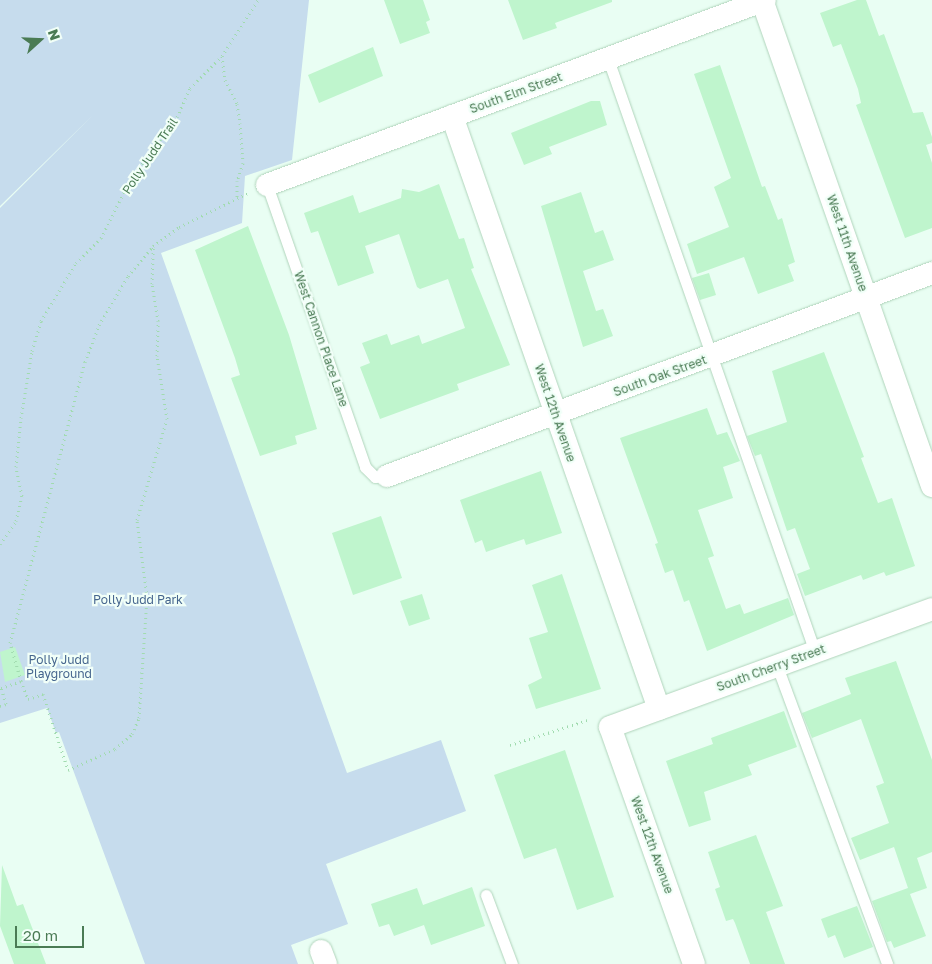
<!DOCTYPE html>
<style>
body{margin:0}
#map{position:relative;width:932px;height:964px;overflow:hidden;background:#e9fef3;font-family:"Golos Text",sans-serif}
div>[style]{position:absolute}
.green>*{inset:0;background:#c6dced}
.building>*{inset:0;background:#bff5cd}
.path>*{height:3px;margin-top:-1.5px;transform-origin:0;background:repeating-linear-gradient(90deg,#a1dbaf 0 1px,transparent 0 5px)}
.roads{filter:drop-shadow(0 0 1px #b0d4bb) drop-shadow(0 0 1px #b0d4bb)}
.service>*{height:11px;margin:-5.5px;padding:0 5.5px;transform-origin:5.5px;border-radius:5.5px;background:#fff}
.minor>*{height:22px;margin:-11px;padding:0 11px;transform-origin:11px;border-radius:11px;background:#fff}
span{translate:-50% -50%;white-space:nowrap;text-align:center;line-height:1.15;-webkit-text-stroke:4.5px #f1fff8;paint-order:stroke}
.street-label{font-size:12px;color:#4a7b54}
.park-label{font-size:12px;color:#46668e}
.north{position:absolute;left:15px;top:15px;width:50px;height:50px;-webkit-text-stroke:4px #f1fff8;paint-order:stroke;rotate:70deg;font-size:14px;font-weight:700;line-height:20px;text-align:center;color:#4a7b54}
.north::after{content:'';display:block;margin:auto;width:18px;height:22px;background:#4a7b54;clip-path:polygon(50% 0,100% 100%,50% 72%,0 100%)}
.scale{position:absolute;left:15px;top:926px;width:69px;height:22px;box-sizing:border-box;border:2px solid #4a7b54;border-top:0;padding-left:6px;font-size:15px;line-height:18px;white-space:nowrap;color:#4a7b54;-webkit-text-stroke:4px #f1fff8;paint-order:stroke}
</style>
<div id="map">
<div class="green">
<div style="clip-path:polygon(0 0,309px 0,292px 160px,245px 176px,242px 223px,161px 253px,347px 773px,441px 740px,466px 811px,326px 864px,348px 924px,291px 945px,298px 964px,145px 964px,59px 732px,56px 733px,47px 708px,0 723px,0 208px,93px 115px,0 206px)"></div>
</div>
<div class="building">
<div style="clip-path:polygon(384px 0,423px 0,430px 20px,426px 22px,430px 33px,400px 44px)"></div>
<div style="clip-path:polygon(508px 0,612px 0,612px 2px,555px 23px,557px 28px,523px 40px)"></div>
<div style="clip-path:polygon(857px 0,866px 0,879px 36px,884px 34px,913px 113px,923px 112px,932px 137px,932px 143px,926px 145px,932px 163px,932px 228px,905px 238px,856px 105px,861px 103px,858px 89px,841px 44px,833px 47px,820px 13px)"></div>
<div style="clip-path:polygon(373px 47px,383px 76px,319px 103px,308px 75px)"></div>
<div style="clip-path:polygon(720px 65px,762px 187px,765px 186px,778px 220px,782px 218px,795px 262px,788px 265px,794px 281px,758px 294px,744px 257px,697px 274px,687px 244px,729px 227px,714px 187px,731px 178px,694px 74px)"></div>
<div style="clip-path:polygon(591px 101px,600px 101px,607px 125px,549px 147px,552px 154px,524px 165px,511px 133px)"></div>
<div style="clip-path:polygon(439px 184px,459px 239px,464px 238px,474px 268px,471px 269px,510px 365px,457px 384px,459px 390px,380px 419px,360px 367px,370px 363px,362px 343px,387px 334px,391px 345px,419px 335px,422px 344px,465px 328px,448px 279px,420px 289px,417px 287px,399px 234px,365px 246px,374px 273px,338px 286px,318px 231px,311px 233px,304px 213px,353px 195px,359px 213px,401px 198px,402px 189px,419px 192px)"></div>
<div style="clip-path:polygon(581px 192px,595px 233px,603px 230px,614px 260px,583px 271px,596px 311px,603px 309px,613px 336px,583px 347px,541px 206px)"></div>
<div style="clip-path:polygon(248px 226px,289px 335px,317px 429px,295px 436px,297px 444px,260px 456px,231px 378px,240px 375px,235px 358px,195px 250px)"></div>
<div style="clip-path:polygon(709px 273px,716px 295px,700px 300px,692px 278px)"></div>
<div style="clip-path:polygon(824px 352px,864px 457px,861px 458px,878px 503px,892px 498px,915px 566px,886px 576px,884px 572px,863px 580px,861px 575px,805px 596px,797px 574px,810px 569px,795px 528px,787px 531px,761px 454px,755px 456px,747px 436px,787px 422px,772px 371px)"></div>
<div style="clip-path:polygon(707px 408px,717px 435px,727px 432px,740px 461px,723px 467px,733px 498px,698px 510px,714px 556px,708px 558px,726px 609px,740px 604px,744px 614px,788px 598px,794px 615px,707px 651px,689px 600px,684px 602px,673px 570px,665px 573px,655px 544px,658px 543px,620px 438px)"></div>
<div style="clip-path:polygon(541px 471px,562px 533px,526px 545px,524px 539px,486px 552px,482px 540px,475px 543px,460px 500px)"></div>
<div style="clip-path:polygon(381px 516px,402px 578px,353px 595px,332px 533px)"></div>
<div style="clip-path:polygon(562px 574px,601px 689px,536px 709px,528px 685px,542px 678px,529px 638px,548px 632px,532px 585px)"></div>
<div style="clip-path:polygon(422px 594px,430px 619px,409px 626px,400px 601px)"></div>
<div style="clip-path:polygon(15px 647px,25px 675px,5px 682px,0 652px)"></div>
<div style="clip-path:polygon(896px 661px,932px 760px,932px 852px,917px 858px,927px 888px,910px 894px,926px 936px,894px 948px,891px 941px,887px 942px,872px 901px,908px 888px,894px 847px,860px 860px,851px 838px,889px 823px,876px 786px,884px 783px,861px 719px,812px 738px,802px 713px,851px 694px,845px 678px)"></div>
<div style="clip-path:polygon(784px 711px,797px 747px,748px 765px,752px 775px,704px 792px,711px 820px,689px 827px,666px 761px,713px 744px,711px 738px)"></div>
<div style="clip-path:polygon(565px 750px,614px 897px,577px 910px,556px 848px,524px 859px,494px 775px)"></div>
<div style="clip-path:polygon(756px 835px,783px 906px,766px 912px,785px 964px,750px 964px,735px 923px,733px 919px,726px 921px,715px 889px,720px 887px,708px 852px)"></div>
<div style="clip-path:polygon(2px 865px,17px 906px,23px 904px,46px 964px,14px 964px,0 926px)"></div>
<div style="clip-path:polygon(472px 887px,485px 926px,431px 945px,424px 925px,394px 936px,389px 924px,379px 927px,371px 904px,417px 888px,423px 905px)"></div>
<div style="clip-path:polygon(857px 906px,873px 947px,844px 958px,835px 935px,828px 938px,821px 919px)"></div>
</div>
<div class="path">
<div style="left:222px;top:56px;width:24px;rotate:83deg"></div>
<div style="left:225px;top:80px;width:27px;rotate:63deg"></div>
<div style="left:237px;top:104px;width:19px;rotate:81deg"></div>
<div style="left:240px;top:123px;width:40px;rotate:85.7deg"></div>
<div style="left:243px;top:163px;width:19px;rotate:108deg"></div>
<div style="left:237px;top:181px;width:17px;rotate:90deg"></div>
<div style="left:0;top:544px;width:28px;rotate:-55deg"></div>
<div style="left:16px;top:521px;width:26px;rotate:-77deg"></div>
<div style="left:22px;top:496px;width:30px;rotate:-102deg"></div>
<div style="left:16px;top:467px;width:49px;rotate:-84.2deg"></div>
<div style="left:21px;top:418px;width:68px;rotate:-80.7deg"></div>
<div style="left:32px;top:351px;width:31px;rotate:-73deg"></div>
<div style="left:41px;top:321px;width:68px;rotate:-58.9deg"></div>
<div style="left:76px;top:263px;width:35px;rotate:-45deg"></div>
<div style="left:101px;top:238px;width:65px;rotate:-63.4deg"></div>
<div style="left:130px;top:180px;width:79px;rotate:-53.3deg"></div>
<div style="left:177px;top:117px;width:32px;rotate:-66deg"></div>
<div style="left:190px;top:88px;width:45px;rotate:-45deg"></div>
<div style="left:222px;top:56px;width:67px;rotate:-57.3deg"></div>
<div style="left:21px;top:681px;width:19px;rotate:69deg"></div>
<div style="left:28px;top:699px;width:16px;rotate:-18deg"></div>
<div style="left:43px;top:694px;width:80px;rotate:71.8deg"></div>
<div style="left:68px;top:770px;width:51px;rotate:-24.1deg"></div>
<div style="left:115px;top:749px;width:23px;rotate:-41deg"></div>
<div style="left:132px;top:734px;width:17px;rotate:-66deg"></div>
<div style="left:139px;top:718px;width:121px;rotate:-86.2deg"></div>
<div style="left:147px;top:597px;width:78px;rotate:-97.4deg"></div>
<div style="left:137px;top:520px;width:105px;rotate:-73.5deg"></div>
<div style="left:167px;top:419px;width:64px;rotate:-99deg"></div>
<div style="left:157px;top:356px;width:35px;rotate:-88deg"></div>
<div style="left:158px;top:321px;width:37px;rotate:-99deg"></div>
<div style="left:152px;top:284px;width:38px;rotate:-88deg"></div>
<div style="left:0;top:706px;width:6px;rotate:-18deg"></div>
<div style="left:6px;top:704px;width:17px;rotate:-107deg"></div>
<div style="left:1px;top:688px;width:21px;rotate:-19deg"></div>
<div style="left:21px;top:681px;width:40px;rotate:-106deg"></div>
<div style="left:10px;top:643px;width:291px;rotate:-75.1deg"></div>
<div style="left:85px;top:362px;width:40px;rotate:-69deg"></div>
<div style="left:99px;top:325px;width:57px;rotate:-59.4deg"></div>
<div style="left:128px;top:276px;width:39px;rotate:-50deg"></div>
<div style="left:153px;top:246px;width:32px;rotate:-36deg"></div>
<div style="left:179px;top:227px;width:77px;rotate:-26.2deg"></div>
<div style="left:510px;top:745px;width:82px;rotate:-17.8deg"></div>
</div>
<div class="roads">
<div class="service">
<div style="left:608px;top:59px;width:628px;rotate:70.76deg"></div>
<div style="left:267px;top:185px;width:299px;rotate:70.8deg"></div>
<div style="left:365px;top:467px;width:14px;rotate:45deg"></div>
<div style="left:375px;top:477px;width:12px;rotate:-5deg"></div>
<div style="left:777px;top:666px;width:318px;rotate:69.7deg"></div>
<div style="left:486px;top:895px;width:74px;rotate:69.4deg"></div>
</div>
<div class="minor">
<div style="left:762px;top:0;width:515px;rotate:70.72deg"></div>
<div style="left:452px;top:116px;width:628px;rotate:70.76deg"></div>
<div style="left:267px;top:185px;width:531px;rotate:-20.38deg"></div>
<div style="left:387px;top:476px;width:582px;rotate:-20.43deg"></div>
<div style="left:321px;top:951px;width:14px;rotate:69deg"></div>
<div style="left:694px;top:964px;width:251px;rotate:-109.5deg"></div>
<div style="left:610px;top:727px;width:343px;rotate:-20.1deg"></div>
</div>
</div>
<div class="street-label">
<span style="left:516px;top:93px;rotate:-20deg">South Elm Street</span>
<span style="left:150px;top:156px;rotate:-56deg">Polly Judd Trail</span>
<span style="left:847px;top:243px;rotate:71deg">West 11th Avenue</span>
<span style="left:321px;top:339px;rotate:71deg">West Cannon Place Lane</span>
<span style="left:660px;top:376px;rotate:-20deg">South Oak Street</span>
<span style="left:555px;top:413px;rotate:71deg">West 12th Avenue</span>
<span style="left:771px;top:668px;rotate:-20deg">South Cherry Street</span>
<span style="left:652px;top:845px;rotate:70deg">West 12th Avenue</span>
</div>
<div class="park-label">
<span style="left:138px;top:600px">Polly Judd Park</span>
<span style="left:59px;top:667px">Polly Judd<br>Playground</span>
</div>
<div class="north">N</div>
<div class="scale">20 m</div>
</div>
